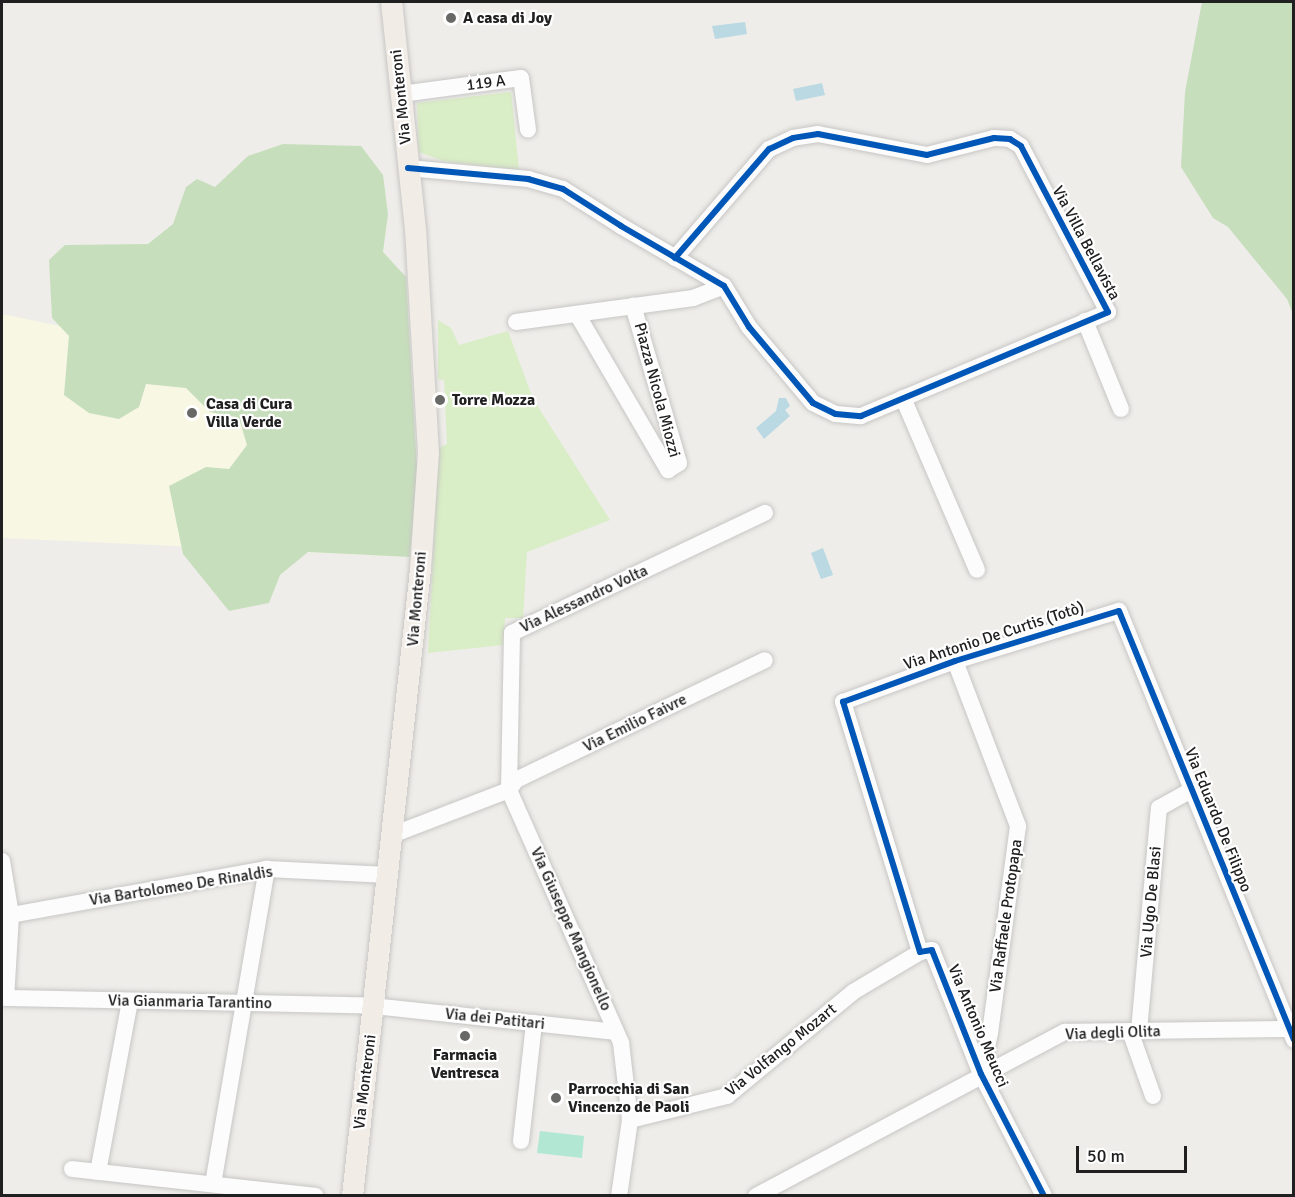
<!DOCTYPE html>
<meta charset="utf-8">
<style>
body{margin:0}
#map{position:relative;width:1295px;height:1197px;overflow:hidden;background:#eeede9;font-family:Signika,sans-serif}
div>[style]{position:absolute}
.education>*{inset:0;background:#f7f7e4}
.grass>*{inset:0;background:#d9edc6}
.forest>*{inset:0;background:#c7debc}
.pitch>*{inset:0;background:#b2e8d3}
.water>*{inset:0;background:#bad9e3}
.roads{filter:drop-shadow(0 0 2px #c7c6c5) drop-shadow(0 0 2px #c7c6c5)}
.minor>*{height:16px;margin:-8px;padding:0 8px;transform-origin:8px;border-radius:8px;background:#fcfcfc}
.major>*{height:21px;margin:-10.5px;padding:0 10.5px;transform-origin:10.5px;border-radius:10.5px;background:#f1ece5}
.cycleway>*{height:6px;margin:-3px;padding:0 3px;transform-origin:3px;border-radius:3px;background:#0057b8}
.dots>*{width:16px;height:16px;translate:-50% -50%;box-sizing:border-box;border:3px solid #fff;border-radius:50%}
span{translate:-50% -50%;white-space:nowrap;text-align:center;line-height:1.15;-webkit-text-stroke:4.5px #fff;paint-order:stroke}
.poi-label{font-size:16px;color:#202020;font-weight:700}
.left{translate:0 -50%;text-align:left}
.street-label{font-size:16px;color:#202020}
.frame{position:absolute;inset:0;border:3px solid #202020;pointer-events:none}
.scale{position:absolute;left:1076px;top:1146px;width:111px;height:27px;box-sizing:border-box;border:3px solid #202020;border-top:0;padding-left:8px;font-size:18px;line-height:21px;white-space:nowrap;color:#202020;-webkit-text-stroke:4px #fff;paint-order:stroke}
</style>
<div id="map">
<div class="education">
<div style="clip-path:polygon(2px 314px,70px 328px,417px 470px,410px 557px,2px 538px)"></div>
</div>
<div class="grass">
<div style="clip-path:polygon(511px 92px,519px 170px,443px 161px,419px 152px,417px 103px)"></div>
<div style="clip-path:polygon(438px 320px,451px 328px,459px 345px,508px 331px,533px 399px,610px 520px,527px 552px,523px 618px,505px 618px,503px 645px,428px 653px,439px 448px,447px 444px,444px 380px,438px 379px)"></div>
</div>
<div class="forest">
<div style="clip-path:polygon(1202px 2px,1293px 2px,1293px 314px,1287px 299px,1228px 227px,1213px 218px,1181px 167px,1185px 92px)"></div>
<div style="clip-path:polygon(283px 144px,361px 146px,383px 175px,388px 214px,383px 252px,406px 277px,417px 470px,410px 557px,308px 552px,280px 575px,269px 603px,229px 611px,183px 554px,169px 486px,206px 467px,229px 469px,247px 445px,239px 418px,210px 412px,186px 388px,146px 384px,139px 407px,119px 419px,89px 413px,64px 395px,69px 336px,52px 318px,49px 260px,65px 245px,148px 244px,173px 224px,186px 187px,197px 179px,215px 187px,248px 156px)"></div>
</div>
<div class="pitch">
<div style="clip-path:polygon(540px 1131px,584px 1136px,582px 1158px,537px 1153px)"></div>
</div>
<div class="water">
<div style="clip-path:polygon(745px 22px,747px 34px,715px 39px,712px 26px)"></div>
<div style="clip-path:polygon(822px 83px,825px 95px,796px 101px,793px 89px)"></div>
<div style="clip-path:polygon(779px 398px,786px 398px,790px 406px,785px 410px,790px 416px,764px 439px,756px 428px,776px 411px)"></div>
<div style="clip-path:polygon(823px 548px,833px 575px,821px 579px,811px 553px)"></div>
</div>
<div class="roads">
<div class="minor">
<div style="left:401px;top:94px;width:121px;rotate:-7.6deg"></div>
<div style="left:521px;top:78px;width:52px;rotate:82.3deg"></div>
<div style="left:408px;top:168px;width:121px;rotate:5.2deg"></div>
<div style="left:528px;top:179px;width:36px;rotate:16deg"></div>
<div style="left:563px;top:189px;width:69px;rotate:32.5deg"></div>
<div style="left:621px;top:226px;width:119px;rotate:30.2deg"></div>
<div style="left:724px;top:286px;width:48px;rotate:58.6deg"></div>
<div style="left:749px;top:327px;width:99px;rotate:49.9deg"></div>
<div style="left:813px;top:403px;width:25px;rotate:26deg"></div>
<div style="left:836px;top:414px;width:25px;rotate:5deg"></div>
<div style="left:861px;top:416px;width:268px;rotate:-22.8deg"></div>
<div style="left:1108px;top:312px;width:187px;rotate:-117.7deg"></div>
<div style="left:1021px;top:146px;width:13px;rotate:-148deg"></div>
<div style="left:1010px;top:139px;width:16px;rotate:-176deg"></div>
<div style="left:994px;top:138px;width:69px;rotate:165.8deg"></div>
<div style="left:927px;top:155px;width:111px;rotate:-169.1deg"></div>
<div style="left:818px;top:134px;width:25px;rotate:171deg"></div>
<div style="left:793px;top:138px;width:26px;rotate:155deg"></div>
<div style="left:769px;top:149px;width:144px;rotate:130.8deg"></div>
<div style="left:577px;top:314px;width:181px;rotate:59.7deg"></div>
<div style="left:668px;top:470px;width:13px;rotate:-32deg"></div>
<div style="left:679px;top:463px;width:164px;rotate:-106.3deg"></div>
<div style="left:1085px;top:321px;width:95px;rotate:67.8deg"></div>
<div style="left:516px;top:322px;width:179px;rotate:-7.7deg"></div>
<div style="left:693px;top:298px;width:33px;rotate:-21deg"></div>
<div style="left:903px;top:398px;width:187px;rotate:66.7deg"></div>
<div style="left:955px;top:661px;width:177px;rotate:69.1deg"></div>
<div style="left:1018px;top:826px;width:209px;rotate:97.7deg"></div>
<div style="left:990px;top:1033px;width:42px;rotate:102.4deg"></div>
<div style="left:509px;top:790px;width:157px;rotate:-88.9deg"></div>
<div style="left:512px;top:633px;width:280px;rotate:-25.4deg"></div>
<div style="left:509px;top:790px;width:12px;rotate:-55deg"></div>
<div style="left:516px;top:780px;width:276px;rotate:-25.7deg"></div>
<div style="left:392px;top:835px;width:125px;rotate:-21deg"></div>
<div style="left:509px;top:790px;width:277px;rotate:66.1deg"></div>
<div style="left:621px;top:1043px;width:78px;rotate:83.3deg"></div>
<div style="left:630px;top:1120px;width:77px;rotate:98.2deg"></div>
<div style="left:2px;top:861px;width:55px;rotate:80.5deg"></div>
<div style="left:11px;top:915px;width:83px;rotate:93.4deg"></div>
<div style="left:6px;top:998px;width:367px;rotate:1.2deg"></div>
<div style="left:373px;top:1006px;width:244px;rotate:6.1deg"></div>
<div style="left:11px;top:915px;width:260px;rotate:-10.2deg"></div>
<div style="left:267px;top:869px;width:121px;rotate:2.8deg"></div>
<div style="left:1130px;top:1031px;width:69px;rotate:70.5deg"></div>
<div style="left:1139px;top:1031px;width:224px;rotate:-84.9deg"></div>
<div style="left:1159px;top:808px;width:35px;rotate:-29deg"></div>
<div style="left:630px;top:1120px;width:100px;rotate:-13.9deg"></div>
<div style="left:727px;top:1096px;width:163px;rotate:-39.5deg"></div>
<div style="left:853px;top:992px;width:78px;rotate:-30.8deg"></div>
<div style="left:521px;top:1141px;width:119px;rotate:-83.7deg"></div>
<div style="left:72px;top:1169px;width:245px;rotate:6.3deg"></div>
<div style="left:98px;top:1172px;width:174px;rotate:-79.4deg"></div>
<div style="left:213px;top:1184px;width:320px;rotate:-80.3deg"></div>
<div style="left:756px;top:1196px;width:350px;rotate:-28deg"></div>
<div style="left:1065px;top:1032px;width:229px;rotate:-0.8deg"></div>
<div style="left:1044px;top:1196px;width:137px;rotate:-117.3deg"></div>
<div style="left:981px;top:1074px;width:133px;rotate:-111.6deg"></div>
<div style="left:932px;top:950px;width:12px;rotate:171deg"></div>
<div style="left:920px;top:952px;width:262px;rotate:-107.1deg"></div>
<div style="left:843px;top:702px;width:119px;rotate:-20.1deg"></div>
<div style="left:955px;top:661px;width:171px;rotate:-17deg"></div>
<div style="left:1119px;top:611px;width:463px;rotate:67.8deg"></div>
</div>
<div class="major">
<div style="left:352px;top:1196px;width:631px;rotate:-83.81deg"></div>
<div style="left:420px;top:569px;width:116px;rotate:-86.1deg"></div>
<div style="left:428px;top:453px;width:224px;rotate:-93.3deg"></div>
<div style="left:415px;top:229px;width:228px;rotate:-96deg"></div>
</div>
</div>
<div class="cycleway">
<div style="left:408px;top:168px;width:121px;rotate:5.2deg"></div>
<div style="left:528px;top:179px;width:36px;rotate:16deg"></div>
<div style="left:563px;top:189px;width:69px;rotate:32.5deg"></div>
<div style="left:621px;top:226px;width:119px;rotate:30.2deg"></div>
<div style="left:724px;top:286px;width:48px;rotate:58.6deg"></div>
<div style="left:749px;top:327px;width:99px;rotate:49.9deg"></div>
<div style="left:813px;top:403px;width:25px;rotate:26deg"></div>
<div style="left:836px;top:414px;width:25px;rotate:5deg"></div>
<div style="left:861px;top:416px;width:268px;rotate:-22.8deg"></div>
<div style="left:1108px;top:312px;width:187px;rotate:-117.7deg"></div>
<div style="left:1021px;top:146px;width:13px;rotate:-148deg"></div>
<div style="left:1010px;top:139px;width:16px;rotate:-176deg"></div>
<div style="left:994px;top:138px;width:69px;rotate:165.8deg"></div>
<div style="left:927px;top:155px;width:111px;rotate:-169.1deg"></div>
<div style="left:818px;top:134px;width:25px;rotate:171deg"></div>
<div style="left:793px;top:138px;width:26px;rotate:155deg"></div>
<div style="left:769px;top:149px;width:144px;rotate:130.8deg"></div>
<div style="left:1044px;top:1196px;width:137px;rotate:-117.3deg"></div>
<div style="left:981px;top:1074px;width:133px;rotate:-111.6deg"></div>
<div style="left:932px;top:950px;width:12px;rotate:171deg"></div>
<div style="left:920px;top:952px;width:262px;rotate:-107.1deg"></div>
<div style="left:843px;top:702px;width:119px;rotate:-20.1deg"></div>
<div style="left:955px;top:661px;width:171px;rotate:-17deg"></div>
<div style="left:1119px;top:611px;width:463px;rotate:67.8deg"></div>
</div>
<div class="dots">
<div style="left:451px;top:18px;background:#686866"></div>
<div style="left:440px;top:400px;background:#686866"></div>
<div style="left:192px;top:413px;background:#686866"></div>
<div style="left:465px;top:1036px;background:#686866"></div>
<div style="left:556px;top:1098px;background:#686866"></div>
</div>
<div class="poi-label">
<span class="left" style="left:463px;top:18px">A casa di Joy</span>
<span class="left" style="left:452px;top:400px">Torre Mozza</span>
<span class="left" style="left:206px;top:413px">Casa di Cura<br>Villa Verde</span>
<span style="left:465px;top:1064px">Farmacia<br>Ventresca</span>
<span class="left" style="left:568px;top:1098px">Parrocchia di San<br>Vincenzo de Paoli</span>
</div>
<div class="street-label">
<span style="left:486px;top:83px;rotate:-7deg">119 A</span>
<span style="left:401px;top:97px;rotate:-96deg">Via Monteroni</span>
<span style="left:1086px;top:243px;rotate:62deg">Via Villa Bellavista</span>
<span style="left:657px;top:390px;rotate:75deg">Piazza Nicola Miozzi</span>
<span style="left:417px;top:599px;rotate:-85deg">Via Monteroni</span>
<span style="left:584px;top:599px;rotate:-25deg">Via Alessandro Volta</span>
<span style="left:994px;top:636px;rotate:-18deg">Via Antonio De Curtis (Totò)</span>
<span style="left:635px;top:723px;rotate:-26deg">Via Emilio Faivre</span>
<span style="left:1218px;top:820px;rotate:68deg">Via Eduardo De Filippo</span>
<span style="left:181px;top:886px;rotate:-9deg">Via Bartolomeo De Rinaldis</span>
<span style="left:1151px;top:902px;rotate:-85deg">Via Ugo De Blasi</span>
<span style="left:1006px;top:916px;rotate:-82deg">Via Raffaele Protopapa</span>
<span style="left:571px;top:929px;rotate:66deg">Via Giuseppe Mangionello</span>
<span style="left:190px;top:1002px;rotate:1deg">Via Gianmaria Tarantino</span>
<span style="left:495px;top:1019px;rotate:6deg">Via dei Patitari</span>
<span style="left:978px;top:1026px;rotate:67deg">Via Antonio Meucci</span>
<span style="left:1113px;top:1033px;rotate:-2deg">Via degli Olita</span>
<span style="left:781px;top:1050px;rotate:-39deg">Via Volfango Mozart</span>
<span style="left:365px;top:1082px;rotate:-83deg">Via Monteroni</span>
</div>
<div class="frame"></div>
<div class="scale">50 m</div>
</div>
